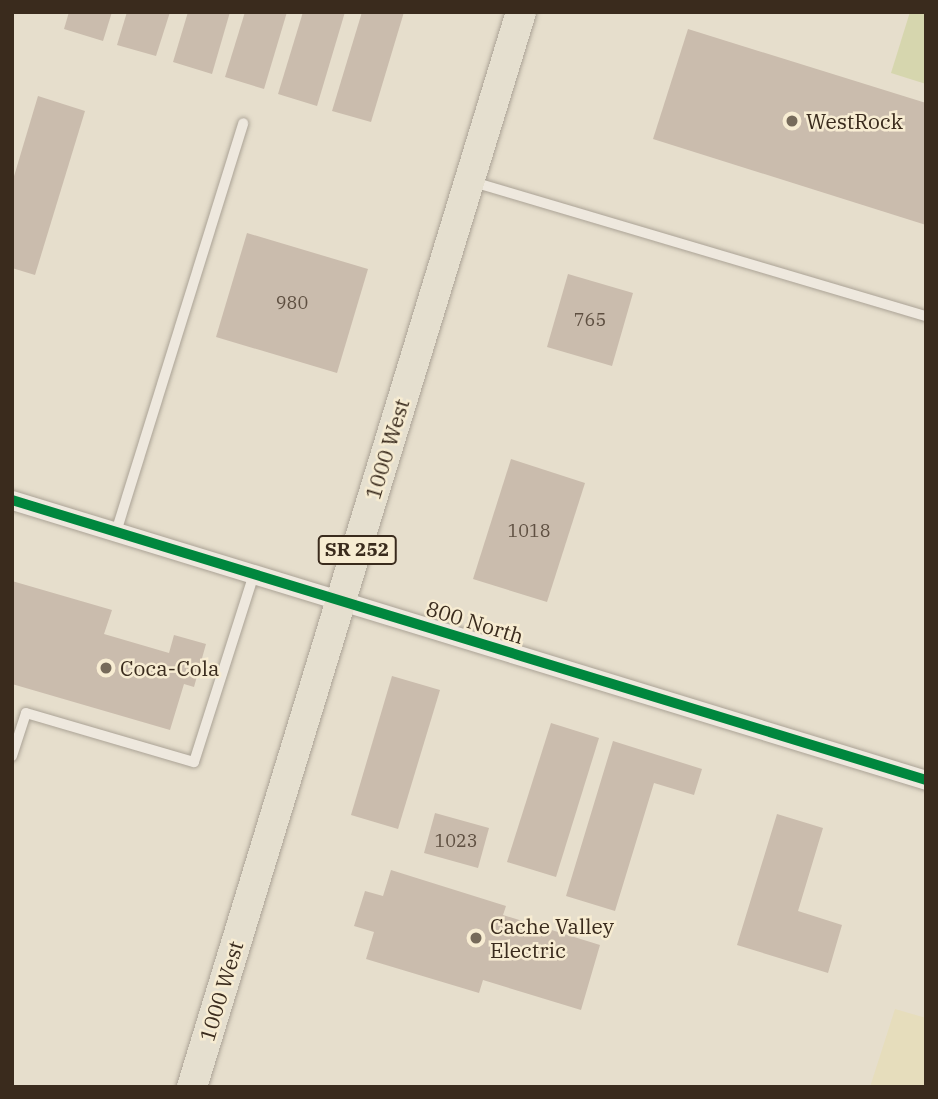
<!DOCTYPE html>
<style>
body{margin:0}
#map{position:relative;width:938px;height:1099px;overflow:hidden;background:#e6decc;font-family:"IBM Plex Serif",serif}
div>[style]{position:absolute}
.farmland>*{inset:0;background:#e6ddbc}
.green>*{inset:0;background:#d6d6ae}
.building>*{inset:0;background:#cabcad}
.roads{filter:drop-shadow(0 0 2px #aba396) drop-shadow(0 0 2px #aba396)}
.service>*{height:10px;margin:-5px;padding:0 5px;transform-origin:5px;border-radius:5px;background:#eee8de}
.minor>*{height:19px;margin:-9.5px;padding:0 9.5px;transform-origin:9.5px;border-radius:9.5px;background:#eee8de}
.primary>*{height:30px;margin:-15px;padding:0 15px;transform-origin:15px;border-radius:15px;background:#e5dfcf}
.cycleway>*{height:10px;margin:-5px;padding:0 5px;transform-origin:5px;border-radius:5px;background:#00873e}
.dots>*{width:19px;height:19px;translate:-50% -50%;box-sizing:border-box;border:4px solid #f7ecd2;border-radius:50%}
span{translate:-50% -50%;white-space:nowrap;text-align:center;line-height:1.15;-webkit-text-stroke:5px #f7ecd2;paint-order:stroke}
.number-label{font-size:18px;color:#5e4f41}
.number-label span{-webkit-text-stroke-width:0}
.shield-label span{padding:2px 5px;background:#f7ecd2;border:2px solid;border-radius:5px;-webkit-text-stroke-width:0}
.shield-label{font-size:19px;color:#3a2b1d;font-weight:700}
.poi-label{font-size:21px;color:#3a2b1d}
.left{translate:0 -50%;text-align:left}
.street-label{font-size:21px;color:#3a2b1d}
.frame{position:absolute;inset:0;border:14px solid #3a2b1d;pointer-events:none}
</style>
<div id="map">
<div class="farmland">
<div style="clip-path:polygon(895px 1009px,926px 1018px,926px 1087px,870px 1087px)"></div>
</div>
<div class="green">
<div style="clip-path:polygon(910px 12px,926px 12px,926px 84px,891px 73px)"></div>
</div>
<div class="building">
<div style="clip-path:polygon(69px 12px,112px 12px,103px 41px,64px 29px)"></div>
<div style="clip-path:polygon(127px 12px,170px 12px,156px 56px,117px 45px)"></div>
<div style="clip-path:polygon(188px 12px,230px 12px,212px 74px,173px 62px)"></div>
<div style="clip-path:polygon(245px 12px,287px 12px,264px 89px,225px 77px)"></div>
<div style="clip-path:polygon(303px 12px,345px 12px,317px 106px,278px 94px)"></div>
<div style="clip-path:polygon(362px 12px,404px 12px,371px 122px,332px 111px)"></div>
<div style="clip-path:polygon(688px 29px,926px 103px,926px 225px,653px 139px)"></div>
<div style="clip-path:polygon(38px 96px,85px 111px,35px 275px,12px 268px,12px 183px)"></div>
<div style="clip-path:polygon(247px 233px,368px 269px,337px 373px,216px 337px)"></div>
<div style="clip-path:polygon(568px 274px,633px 293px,612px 366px,547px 347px)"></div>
<div style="clip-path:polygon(511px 459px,585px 483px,547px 602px,473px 579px)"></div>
<div style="clip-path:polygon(12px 581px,112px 610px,104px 634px,169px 653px,174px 635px,206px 644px,194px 687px,184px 684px,170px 730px,12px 684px)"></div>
<div style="clip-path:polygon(392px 676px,440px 690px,398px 829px,351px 815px)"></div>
<div style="clip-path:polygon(551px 723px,599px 738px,556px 877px,507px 862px)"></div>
<div style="clip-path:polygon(613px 741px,702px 769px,694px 795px,654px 783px,615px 911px,566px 896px)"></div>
<div style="clip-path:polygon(435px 813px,489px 828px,478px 868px,424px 853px)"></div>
<div style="clip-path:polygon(777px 814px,823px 828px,798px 911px,842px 925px,828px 973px,737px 945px)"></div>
<div style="clip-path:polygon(391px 870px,506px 906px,503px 915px,600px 945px,581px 1010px,483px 980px,479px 993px,366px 959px,374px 932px,354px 926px,365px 891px,383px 896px)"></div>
</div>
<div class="roads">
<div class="service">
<div style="left:473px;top:182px;width:472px;rotate:16.5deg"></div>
<div style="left:116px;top:532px;width:428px;rotate:-72.7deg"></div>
<div style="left:12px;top:756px;width:45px;rotate:-72deg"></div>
<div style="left:26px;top:713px;width:175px;rotate:16.3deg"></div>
<div style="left:194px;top:762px;width:197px;rotate:-72.3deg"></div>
</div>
<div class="minor">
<div style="left:12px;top:500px;width:956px;rotate:17.03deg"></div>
</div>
<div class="primary">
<div style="left:192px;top:1087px;width:1124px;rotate:-72.98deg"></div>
</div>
</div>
<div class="cycleway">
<div style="left:12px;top:500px;width:956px;rotate:17.03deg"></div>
</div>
<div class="dots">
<div style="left:792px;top:121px;background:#766a5a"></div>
<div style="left:106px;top:668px;background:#766a5a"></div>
<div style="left:476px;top:938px;background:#766a5a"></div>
</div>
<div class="number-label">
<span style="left:292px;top:303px">980</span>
<span style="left:590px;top:320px">765</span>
<span style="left:529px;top:531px">1018</span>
<span style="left:456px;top:841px">1023</span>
</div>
<div class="shield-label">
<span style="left:357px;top:550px">SR 252</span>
</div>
<div class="poi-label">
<span class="left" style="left:806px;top:121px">WestRock</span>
<span class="left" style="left:120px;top:668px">Coca-Cola</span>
<span class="left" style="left:490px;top:938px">Cache Valley<br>Electric</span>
</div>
<div class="street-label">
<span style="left:387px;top:449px;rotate:-73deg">1000 West</span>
<span style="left:475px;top:622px;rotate:17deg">800 North</span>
<span style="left:221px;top:991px;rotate:-73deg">1000 West</span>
</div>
<div class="frame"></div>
</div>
